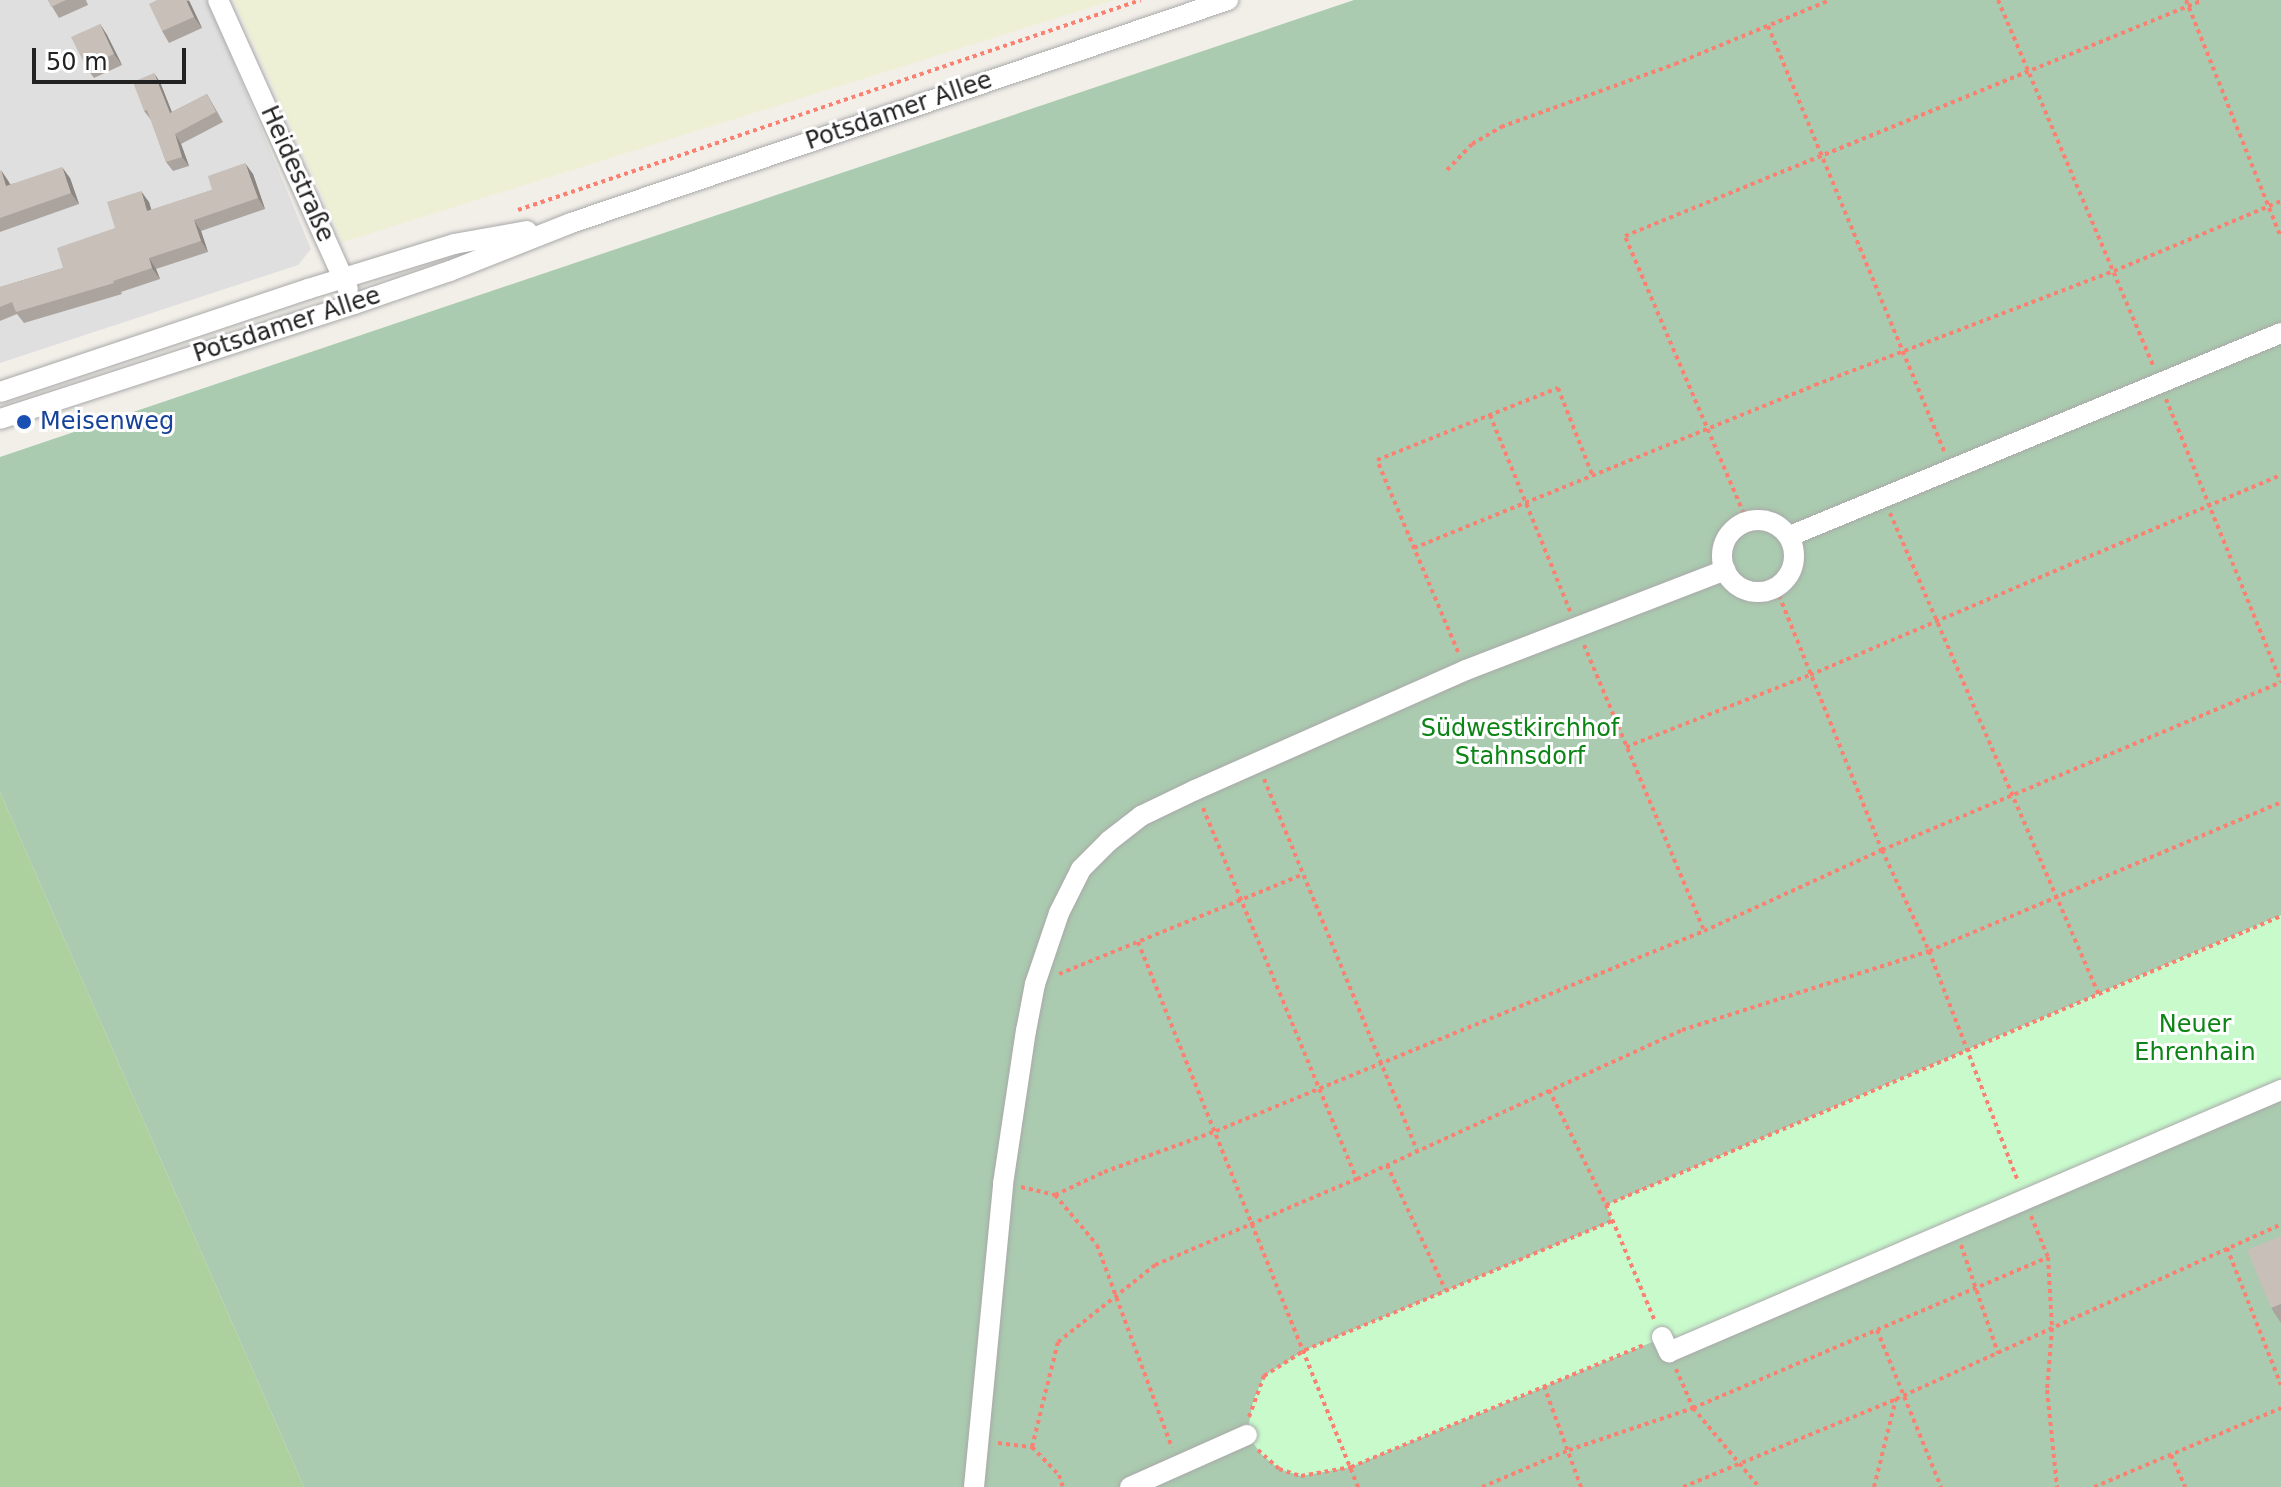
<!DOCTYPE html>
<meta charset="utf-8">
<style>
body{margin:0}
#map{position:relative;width:2281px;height:1487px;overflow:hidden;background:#f2efe9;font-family:"DejaVu Sans",sans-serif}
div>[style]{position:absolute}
.residential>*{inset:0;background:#e0dfdf}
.farmland>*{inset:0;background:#eef0d5}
.forest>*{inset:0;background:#add19e}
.cemetery>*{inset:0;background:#aacbaf}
.park>*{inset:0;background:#c8facc}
.path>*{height:4px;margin-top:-2px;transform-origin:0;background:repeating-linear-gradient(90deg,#fa8072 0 4px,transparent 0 8px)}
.roads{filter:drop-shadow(0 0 2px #a9a9a9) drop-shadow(0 0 2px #a9a9a9)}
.minor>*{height:20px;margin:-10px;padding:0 10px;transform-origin:10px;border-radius:10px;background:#fff}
.minor>.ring{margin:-10px;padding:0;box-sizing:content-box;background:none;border:20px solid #fff;border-radius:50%}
.wall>*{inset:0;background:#aba49e}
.shaded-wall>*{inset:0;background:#8b8681}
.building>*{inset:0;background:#c7bfb8}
.dots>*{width:22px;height:22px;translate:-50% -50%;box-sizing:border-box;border:4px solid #fff;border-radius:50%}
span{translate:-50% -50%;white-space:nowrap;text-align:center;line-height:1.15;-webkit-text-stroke:6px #fff;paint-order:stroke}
.street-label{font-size:24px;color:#222}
.transit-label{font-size:24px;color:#164399}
.left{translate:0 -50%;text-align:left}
.park-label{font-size:24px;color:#0c8416}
.scale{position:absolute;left:32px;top:48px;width:154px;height:36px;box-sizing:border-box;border:4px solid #222;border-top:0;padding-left:10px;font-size:24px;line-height:28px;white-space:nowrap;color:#222;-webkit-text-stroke:6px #fff;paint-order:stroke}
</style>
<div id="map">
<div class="residential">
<div style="clip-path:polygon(0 0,208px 0,311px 249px,298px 265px,0 363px)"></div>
</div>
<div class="farmland">
<div style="clip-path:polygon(234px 0,1114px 0,343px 242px)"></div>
</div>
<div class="forest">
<div style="clip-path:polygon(0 792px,304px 1487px,0 1487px)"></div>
</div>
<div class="cemetery">
<div style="clip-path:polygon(1354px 0,2281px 0,2281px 1487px,304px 1487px,0 792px,0 457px)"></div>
</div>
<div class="park">
<div style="clip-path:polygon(2281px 915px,2281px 1090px,1669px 1352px,1662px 1338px,1351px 1467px,1301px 1476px,1279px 1469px,1262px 1455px,1247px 1435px,1253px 1401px,1264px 1376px,1305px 1350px,1612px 1221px,1606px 1205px)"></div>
</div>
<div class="path">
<div style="left:1998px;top:0;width:397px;rotate:67deg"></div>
<div style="left:2186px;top:0;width:255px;rotate:68.2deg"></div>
<div style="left:1768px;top:26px;width:462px;rotate:67.5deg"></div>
<div style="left:1447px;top:170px;width:36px;rotate:-46deg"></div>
<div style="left:1472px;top:144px;width:34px;rotate:-30deg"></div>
<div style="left:1501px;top:127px;width:185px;rotate:-19.9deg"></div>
<div style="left:1675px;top:64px;width:168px;rotate:-22.4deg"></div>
<div style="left:518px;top:210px;width:657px;rotate:-18.63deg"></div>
<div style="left:2166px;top:399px;width:305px;rotate:67.9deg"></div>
<div style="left:1490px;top:415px;width:212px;rotate:67.8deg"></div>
<div style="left:1890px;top:513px;width:525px;rotate:66.56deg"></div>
<div style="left:1747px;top:521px;width:310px;rotate:-113.2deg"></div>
<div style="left:1625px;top:236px;width:624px;rotate:-22.21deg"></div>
<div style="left:1414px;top:548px;width:433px;rotate:-22.1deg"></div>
<div style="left:1815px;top:385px;width:320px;rotate:-20.9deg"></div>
<div style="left:2114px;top:271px;width:181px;rotate:-22.7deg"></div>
<div style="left:1776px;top:588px;width:283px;rotate:68deg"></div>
<div style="left:1882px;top:850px;width:111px;rotate:65deg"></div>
<div style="left:1929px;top:951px;width:248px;rotate:68.9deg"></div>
<div style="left:1584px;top:645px;width:310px;rotate:67.2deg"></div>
<div style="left:1458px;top:652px;width:208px;rotate:-112.9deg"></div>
<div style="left:1377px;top:460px;width:195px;rotate:-21.7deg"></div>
<div style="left:1558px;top:388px;width:96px;rotate:68.5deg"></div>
<div style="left:1626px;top:747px;width:198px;rotate:-21.4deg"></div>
<div style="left:1810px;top:675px;width:512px;rotate:-23.01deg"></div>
<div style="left:1264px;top:779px;width:401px;rotate:67.6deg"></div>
<div style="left:1203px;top:808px;width:402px;rotate:67.5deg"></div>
<div style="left:1138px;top:942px;width:588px;rotate:68.02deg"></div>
<div style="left:1059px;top:974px;width:261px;rotate:-22.2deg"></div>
<div style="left:1549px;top:1090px;width:128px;rotate:63.6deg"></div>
<div style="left:1387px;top:1165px;width:137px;rotate:64.9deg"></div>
<div style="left:1021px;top:1187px;width:35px;rotate:13deg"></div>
<div style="left:1055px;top:1195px;width:54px;rotate:-25.1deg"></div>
<div style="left:1104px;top:1172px;width:119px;rotate:-20.1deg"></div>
<div style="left:1216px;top:1131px;width:527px;rotate:-22.29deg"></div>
<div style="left:1704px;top:931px;width:196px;rotate:-24.5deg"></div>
<div style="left:1882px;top:850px;width:433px;rotate:-22.8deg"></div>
<div style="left:1055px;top:1195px;width:65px;rotate:50deg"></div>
<div style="left:1097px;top:1245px;width:216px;rotate:69.7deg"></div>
<div style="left:2031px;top:1216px;width:44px;rotate:67.5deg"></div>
<div style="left:2048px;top:1257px;width:71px;rotate:86.8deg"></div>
<div style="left:2052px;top:1328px;width:62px;rotate:94.6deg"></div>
<div style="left:2047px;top:1390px;width:98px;rotate:84.1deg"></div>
<div style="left:1961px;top:1245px;width:114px;rotate:71.1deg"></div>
<div style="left:2227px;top:1248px;width:147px;rotate:68.5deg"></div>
<div style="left:1654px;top:1319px;width:124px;rotate:-112.8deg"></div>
<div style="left:1606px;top:1205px;width:734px;rotate:-23.18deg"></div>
<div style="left:1877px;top:1330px;width:170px;rotate:67.8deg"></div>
<div style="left:1676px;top:1369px;width:43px;rotate:66.4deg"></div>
<div style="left:1693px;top:1408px;width:103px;rotate:50.1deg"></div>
<div style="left:1544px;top:1386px;width:108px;rotate:69.9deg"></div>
<div style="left:1249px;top:1417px;width:44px;rotate:-69.9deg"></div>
<div style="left:1264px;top:1376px;width:49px;rotate:-32.4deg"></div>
<div style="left:1305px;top:1350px;width:333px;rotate:-22.8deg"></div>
<div style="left:998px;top:1443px;width:34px;rotate:7deg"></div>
<div style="left:1032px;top:1447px;width:39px;rotate:46deg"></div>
<div style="left:1059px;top:1475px;width:13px;rotate:72deg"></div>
<div style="left:1032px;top:1447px;width:108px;rotate:-76.1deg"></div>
<div style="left:1058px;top:1342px;width:124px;rotate:-38.4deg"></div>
<div style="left:1155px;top:1265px;width:220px;rotate:-23.1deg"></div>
<div style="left:1357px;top:1179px;width:358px;rotate:-24.6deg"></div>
<div style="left:1682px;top:1030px;width:259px;rotate:-17.7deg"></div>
<div style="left:1929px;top:951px;width:382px;rotate:-22.9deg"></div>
<div style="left:1258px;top:1450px;width:28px;rotate:42deg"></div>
<div style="left:1279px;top:1469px;width:23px;rotate:18deg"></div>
<div style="left:1301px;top:1476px;width:51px;rotate:-10.2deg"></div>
<div style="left:1351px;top:1467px;width:317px;rotate:-22.6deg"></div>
<div style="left:2171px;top:1455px;width:35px;rotate:66deg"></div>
<div style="left:1482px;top:1487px;width:95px;rotate:-23deg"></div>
<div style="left:1569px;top:1450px;width:131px;rotate:-18.7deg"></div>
<div style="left:1693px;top:1408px;width:384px;rotate:-23deg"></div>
<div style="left:1683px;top:1487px;width:230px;rotate:-22.4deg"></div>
<div style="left:1896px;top:1399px;width:423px;rotate:-24.4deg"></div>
<div style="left:1874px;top:1487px;width:91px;rotate:-76deg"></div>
<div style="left:2094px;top:1487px;width:203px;rotate:-22.9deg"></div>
</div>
<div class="roads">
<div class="minor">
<div style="left:218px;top:0;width:317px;rotate:65.8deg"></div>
<div style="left:0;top:392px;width:325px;rotate:-18.5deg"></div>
<div style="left:308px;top:289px;width:153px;rotate:-17.1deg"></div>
<div style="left:454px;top:244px;width:74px;rotate:-10.1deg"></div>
<div style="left:0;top:419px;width:372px;rotate:-18deg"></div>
<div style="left:354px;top:304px;width:102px;rotate:-19deg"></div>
<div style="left:450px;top:271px;width:130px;rotate:-21.6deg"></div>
<div style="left:571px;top:223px;width:694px;rotate:-18.75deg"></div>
<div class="ring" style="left:1722px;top:520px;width:52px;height:52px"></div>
<div style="left:1790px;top:536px;width:531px;rotate:-22.46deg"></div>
<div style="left:1662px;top:1337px;width:17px;rotate:65deg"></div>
<div style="left:1669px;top:1352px;width:666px;rotate:-23.18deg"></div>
<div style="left:974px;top:1487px;width:304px;rotate:-84.5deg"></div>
<div style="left:1003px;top:1184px;width:155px;rotate:-81.5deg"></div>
<div style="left:1026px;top:1031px;width:48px;rotate:-79.2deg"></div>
<div style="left:1035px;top:984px;width:75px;rotate:-71.3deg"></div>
<div style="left:1059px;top:913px;width:49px;rotate:-63.4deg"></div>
<div style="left:1081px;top:869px;width:40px;rotate:-45deg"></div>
<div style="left:1109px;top:841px;width:41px;rotate:-38deg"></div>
<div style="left:1141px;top:816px;width:60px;rotate:-25.7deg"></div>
<div style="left:1195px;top:790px;width:296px;rotate:-23.9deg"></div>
<div style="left:1466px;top:670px;width:278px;rotate:-21.1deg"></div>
<div style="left:1130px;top:1487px;width:128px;rotate:-24deg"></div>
</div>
</div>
<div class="wall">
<div style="clip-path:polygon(48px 0,86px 0,88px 5px,59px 18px)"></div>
<div style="clip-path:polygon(189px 0,202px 28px,169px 43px,162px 31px)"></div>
<div style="clip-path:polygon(100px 24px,107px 35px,122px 65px,94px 78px,86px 67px)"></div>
<div style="clip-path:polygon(160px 82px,172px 112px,207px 94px,223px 122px,181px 144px,189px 166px,173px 171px,166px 162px,151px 120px,144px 111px)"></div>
<div style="clip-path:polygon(0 171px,10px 184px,70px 178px,79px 204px,0 232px)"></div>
<div style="clip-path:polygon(253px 174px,265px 209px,201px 231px,208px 252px,156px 269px,160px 279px,121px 292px,122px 294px,24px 323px,17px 314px,0 321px,0 287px,63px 268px,149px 202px,151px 210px,212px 190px)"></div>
<div style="clip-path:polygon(2281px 1236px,2281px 1323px,2271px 1308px)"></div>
</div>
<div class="shaded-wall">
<div style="clip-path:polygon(186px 0,189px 1px,202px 28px,194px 17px)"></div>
<div style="clip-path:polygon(100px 24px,107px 35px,122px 65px,114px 54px)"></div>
<div style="clip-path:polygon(154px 73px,160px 82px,176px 123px,170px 113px)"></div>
<div style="clip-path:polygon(175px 134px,181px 144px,189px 166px,182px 157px)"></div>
<div style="clip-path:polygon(245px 163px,253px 174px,265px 209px,258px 198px)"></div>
<div style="clip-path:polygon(62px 167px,70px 178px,79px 204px,71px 193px)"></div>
<div style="clip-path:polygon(1px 170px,9px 182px,14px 197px,6px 186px)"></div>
<div style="clip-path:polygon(141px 191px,149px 202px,155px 222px,147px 211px)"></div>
<div style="clip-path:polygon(194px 220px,201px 231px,208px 252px,201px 241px)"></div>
<div style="clip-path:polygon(149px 258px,156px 269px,160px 279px,152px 268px)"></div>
</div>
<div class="building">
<div style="clip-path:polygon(48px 0,66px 0,51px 7px)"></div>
<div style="clip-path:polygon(157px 0,186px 0,194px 17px,162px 31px,149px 4px)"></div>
<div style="clip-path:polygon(100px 24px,114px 54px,86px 67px,71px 37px)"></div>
<div style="clip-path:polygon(154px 73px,170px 113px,207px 94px,216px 112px,175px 134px,182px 157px,166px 162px,147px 110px,144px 111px,133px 82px)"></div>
<div style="clip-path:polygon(245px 163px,258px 198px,194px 220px,201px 241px,149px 258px,152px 268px,113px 281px,114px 283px,16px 312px,12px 302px,0 307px,0 287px,63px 268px,57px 248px,115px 228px,107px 202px,141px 191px,147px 211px,212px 190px,208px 176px)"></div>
<div style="clip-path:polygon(62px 167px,71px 193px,0 218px,0 171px,1px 170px,6px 186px)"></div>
<div style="clip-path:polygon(2281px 1236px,2281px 1304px,2271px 1308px,2247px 1250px)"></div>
</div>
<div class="dots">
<div style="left:24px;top:422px;background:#1a4fb4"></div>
</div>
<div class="street-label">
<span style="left:899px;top:111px;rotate:-19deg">Potsdamer Allee</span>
<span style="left:297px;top:174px;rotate:66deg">Heidestraße</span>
<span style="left:287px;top:325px;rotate:-18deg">Potsdamer Allee</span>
</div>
<div class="transit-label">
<span class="left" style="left:40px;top:422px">Meisenweg</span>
</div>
<div class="park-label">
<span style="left:1520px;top:743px">Südwestkirchhof<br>Stahnsdorf</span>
<span style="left:2195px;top:1039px">Neuer<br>Ehrenhain</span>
</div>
<div class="scale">50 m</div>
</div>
